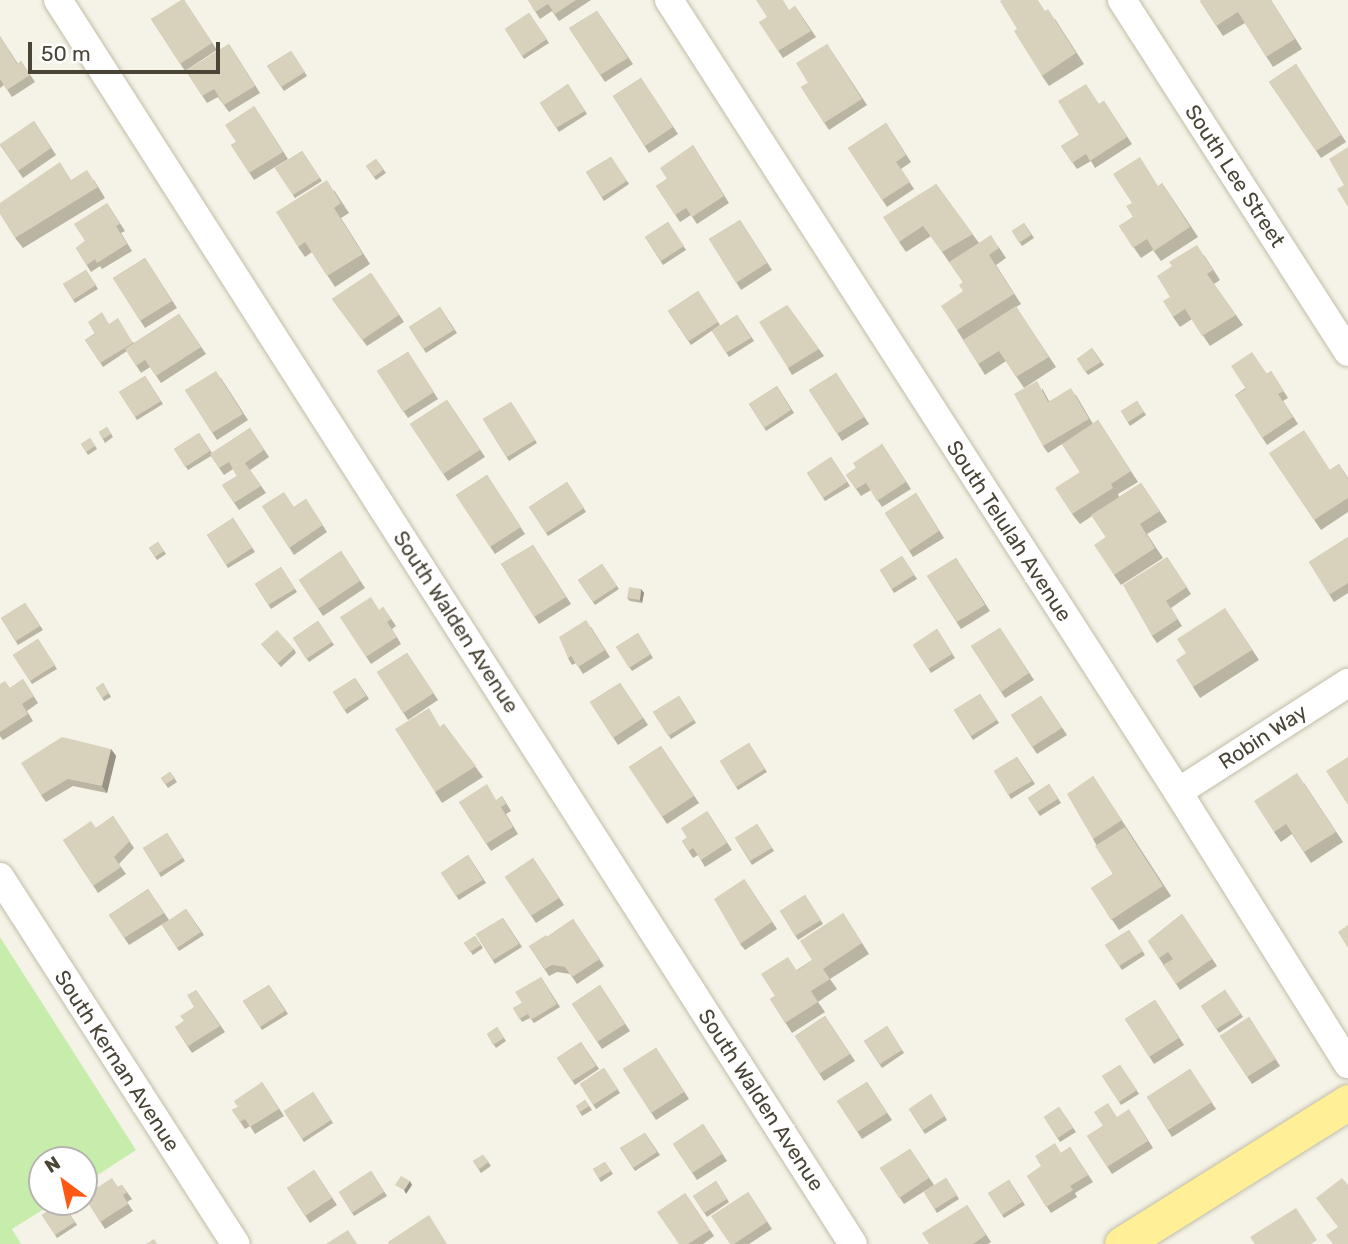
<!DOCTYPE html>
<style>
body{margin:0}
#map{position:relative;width:1348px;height:1244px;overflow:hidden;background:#f5f3e7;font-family:Rubik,sans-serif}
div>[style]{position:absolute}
.green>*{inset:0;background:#c7edad}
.roads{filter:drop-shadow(0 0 2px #c1bda9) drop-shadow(0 0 2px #c1bda9)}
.minor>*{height:28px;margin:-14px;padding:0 14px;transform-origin:14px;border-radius:14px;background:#fff}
.major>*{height:35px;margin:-17.5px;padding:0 17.5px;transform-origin:17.5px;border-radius:17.5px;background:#fff097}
.wall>*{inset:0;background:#bab4a2}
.shaded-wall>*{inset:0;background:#979284}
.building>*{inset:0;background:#d8d1bc}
span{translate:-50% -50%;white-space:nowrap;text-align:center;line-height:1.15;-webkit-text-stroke:7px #fff;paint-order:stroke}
.street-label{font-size:21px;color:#494435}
.north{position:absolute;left:28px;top:1146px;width:70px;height:70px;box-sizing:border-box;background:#fff;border:2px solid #b6b4ae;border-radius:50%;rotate:327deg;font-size:19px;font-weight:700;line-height:28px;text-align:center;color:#494435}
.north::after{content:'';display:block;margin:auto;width:24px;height:32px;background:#ff5915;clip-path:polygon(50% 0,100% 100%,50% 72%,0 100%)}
.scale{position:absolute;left:28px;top:42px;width:192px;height:32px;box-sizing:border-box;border:4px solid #494435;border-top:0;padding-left:9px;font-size:21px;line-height:24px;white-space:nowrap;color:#494435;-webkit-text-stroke:5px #fff;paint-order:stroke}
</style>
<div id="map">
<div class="green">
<div style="clip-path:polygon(0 937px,136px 1150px,84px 1184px,84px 1160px,42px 1160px,42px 1202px,55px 1202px,12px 1229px,21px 1244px,0 1244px)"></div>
</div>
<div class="roads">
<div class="minor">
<div style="left:58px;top:0;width:1476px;rotate:57.42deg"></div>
<div style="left:669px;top:0;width:941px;rotate:57.27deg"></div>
<div style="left:1178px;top:792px;width:321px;rotate:58deg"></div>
<div style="left:1122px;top:0;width:418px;rotate:57.3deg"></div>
<div style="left:1178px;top:792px;width:202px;rotate:-32.7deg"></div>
<div style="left:0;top:877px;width:436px;rotate:57.3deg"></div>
</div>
<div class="major">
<div style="left:1122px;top:1244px;width:267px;rotate:-32.1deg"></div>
</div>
</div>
<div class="wall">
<div style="clip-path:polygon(184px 0,217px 50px,185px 71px,151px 19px)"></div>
<div style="clip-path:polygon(528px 0,591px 0,559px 21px,552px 11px,540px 19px)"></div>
<div style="clip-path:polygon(1271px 0,1302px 49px,1273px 67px,1245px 23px,1223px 36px,1200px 1px)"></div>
<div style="clip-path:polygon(795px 6px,816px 37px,783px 58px,759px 22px,790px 10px)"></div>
<div style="clip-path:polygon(597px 11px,633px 64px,605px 82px,569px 28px)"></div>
<div style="clip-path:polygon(529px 13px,549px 43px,524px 59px,505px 29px)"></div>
<div style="clip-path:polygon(1055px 19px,1084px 64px,1049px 86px,1042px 76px)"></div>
<div style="clip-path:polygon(0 36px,18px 64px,21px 61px,35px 82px,12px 97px,4px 85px,0 88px)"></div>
<div style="clip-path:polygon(229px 44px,260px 93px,229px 112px,218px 97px,207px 103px,186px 71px)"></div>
<div style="clip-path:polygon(827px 44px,867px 105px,829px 130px,801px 87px,808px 83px)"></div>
<div style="clip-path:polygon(291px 51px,307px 76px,284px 91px,267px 66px)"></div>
<div style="clip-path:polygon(1296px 64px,1346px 142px,1321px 158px,1269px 82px)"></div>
<div style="clip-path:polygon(641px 78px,678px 134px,649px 153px,613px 96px)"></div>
<div style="clip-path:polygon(568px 84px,587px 114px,559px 132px,540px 103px)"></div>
<div style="clip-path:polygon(1104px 101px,1132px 144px,1095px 168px,1091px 161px,1077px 169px,1061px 146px,1079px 135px,1099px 104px)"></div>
<div style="clip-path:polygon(254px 106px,288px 159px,254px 180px,231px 145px,236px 142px)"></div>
<div style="clip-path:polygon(34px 121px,56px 155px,23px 178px,0 145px)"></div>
<div style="clip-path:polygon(886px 123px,911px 162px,901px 169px,914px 189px,887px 207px,848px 148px)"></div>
<div style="clip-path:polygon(693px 145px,729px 203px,697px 224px,691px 215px,680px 222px,656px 186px,667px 179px)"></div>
<div style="clip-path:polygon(302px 151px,322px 181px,295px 198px,275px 168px)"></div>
<div style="clip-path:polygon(611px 157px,629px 184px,604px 201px,586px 172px)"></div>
<div style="clip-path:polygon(376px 159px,386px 173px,376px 180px,366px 166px)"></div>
<div style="clip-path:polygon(72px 180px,94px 180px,105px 198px,23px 248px,15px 238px)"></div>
<div style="clip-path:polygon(1162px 183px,1198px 237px,1161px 261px,1153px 250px,1141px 258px,1119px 226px,1133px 217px,1159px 186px)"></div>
<div style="clip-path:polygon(936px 184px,979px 243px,998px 246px,1006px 258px,996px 265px,1021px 304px,1016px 307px,1056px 367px,1024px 388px,1006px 361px,985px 375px,957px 330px,963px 291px,963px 282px,949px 262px,931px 236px,906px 252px,899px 242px)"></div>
<div style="clip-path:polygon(334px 190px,349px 213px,341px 218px,370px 264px,335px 287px,312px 252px,305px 257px,298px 247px)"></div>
<div style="clip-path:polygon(107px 203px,125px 231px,121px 233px,132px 251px,102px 269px,100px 266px,91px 272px,76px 248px,85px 241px)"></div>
<div style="clip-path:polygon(740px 220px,772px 270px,741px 290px,709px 239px)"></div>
<div style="clip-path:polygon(668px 222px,686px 250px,663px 265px,645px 237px)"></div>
<div style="clip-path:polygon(1024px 223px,1034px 238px,1022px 246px,1012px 231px)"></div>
<div style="clip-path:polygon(1204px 255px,1220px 280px,1214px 284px,1243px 325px,1210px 346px,1192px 319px,1180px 327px,1173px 317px,1170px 297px)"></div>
<div style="clip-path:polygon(145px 258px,177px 308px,145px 328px,113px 278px)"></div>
<div style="clip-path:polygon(86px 270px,98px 289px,75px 303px,63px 284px)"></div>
<div style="clip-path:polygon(371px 273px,404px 322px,367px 346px,332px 299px)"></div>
<div style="clip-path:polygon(698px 291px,720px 325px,691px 345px,668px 311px)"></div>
<div style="clip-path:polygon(787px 305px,824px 356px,792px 375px,788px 368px)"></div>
<div style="clip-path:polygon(440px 307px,457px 333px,426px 353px,409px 327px)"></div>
<div style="clip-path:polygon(179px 314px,206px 354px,161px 383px,150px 367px,141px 373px,127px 351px,103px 367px,85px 340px,109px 324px,134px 343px)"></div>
<div style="clip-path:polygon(737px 315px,754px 341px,729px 357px,712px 331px)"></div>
<div style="clip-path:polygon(1092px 348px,1104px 365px,1088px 375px,1077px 359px)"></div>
<div style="clip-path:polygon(408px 352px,438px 399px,408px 418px,377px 371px)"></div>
<div style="clip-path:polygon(1271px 371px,1288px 398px,1283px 401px,1298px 424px,1267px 445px,1235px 395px)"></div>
<div style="clip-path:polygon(836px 373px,869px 424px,842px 441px,809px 390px)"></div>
<div style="clip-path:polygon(145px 376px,163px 404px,137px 420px,119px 392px)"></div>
<div style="clip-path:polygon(221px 378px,248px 420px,217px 440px,185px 390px)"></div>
<div style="clip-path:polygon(777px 386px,794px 413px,766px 431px,749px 404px)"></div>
<div style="clip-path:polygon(1042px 388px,1049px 401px,1076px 395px,1093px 424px,1098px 420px,1138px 482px,1118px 494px,1119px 497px,1141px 483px,1167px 522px,1147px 534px,1163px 558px,1121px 585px,1114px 575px,1106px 537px,1092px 516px,1080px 524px,1072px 514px,1080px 472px,1062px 444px,1048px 453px,1043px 446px)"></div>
<div style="clip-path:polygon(447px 400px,485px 457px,448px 481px,410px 424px)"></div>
<div style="clip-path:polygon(1137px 401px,1146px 415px,1130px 426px,1121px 411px)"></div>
<div style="clip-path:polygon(511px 402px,537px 443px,509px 461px,483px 419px)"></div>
<div style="clip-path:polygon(107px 427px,113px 437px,105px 443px,99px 432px)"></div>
<div style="clip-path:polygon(250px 428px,269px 457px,250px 470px,266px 493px,239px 510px,222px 485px,237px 476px,233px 469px,224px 475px,211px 456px,188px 470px,174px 449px,199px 433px,212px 453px)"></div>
<div style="clip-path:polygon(90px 438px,97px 449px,88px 455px,81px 444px)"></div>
<div style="clip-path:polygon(882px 444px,911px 489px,882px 507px,871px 490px,861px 496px,846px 475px,856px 468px)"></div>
<div style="clip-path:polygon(1269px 453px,1330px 470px,1339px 464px,1348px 478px,1348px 512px,1321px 530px)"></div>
<div style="clip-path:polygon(831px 457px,850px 486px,825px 501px,807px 473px)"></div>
<div style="clip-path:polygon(487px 475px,525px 534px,495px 554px,456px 495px)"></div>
<div style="clip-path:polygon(567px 482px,586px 512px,548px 536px,529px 507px)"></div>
<div style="clip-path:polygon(916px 493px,944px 538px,913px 557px,885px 513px)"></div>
<div style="clip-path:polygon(306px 499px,327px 532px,294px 555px,262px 506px,294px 507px)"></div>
<div style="clip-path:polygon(233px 518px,255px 552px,228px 568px,207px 535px)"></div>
<div style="clip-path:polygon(1348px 537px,1348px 593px,1334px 602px,1309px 562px)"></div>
<div style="clip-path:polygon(158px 542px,166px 554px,157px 560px,149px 548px)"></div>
<div style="clip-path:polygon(533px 545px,571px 604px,539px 624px,501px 564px)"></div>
<div style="clip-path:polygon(341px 551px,365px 588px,323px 616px,299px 580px)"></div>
<div style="clip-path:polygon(902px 556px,917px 579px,894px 593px,880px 570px)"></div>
<div style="clip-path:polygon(1167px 557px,1191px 594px,1171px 608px,1182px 626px,1157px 643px,1152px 636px)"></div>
<div style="clip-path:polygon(956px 558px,990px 611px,961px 629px,927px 576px)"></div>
<div style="clip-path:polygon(602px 564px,619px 589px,595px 605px,578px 580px)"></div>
<div style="clip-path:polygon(281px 567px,297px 592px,271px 609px,255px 584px)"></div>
<div style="clip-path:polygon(641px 589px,644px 593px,642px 603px,630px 601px,627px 598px)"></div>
<div style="clip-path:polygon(25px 603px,43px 630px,18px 645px,1px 618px)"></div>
<div style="clip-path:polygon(383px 607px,396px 626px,392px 629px,401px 644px,371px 664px,340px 617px,380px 610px)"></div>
<div style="clip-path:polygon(1232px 619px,1259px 660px,1200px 698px,1193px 687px,1186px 653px)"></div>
<div style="clip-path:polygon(318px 621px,334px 645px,309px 662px,293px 638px)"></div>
<div style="clip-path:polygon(591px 627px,610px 657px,583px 674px,576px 663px,572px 665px,568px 658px)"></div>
<div style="clip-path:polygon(1000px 628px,1034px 680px,1005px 698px,971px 646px)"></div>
<div style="clip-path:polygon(937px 629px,955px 658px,931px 673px,913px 645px)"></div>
<div style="clip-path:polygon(638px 633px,653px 658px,632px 671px,616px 647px)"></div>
<div style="clip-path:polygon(38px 639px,57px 669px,32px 684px,13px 655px)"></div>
<div style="clip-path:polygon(261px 644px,294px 649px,296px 653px,281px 667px)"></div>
<div style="clip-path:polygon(407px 653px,438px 700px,408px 720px,377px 672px)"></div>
<div style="clip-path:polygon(355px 678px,369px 699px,347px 714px,333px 692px)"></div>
<div style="clip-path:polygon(23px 679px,38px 703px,27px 711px,33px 721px,3px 740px,0 736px,0 684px,10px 688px)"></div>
<div style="clip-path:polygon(103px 683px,111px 697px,104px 701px,96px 688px)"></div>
<div style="clip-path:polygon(620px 683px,648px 725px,618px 745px,590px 702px)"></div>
<div style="clip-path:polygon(980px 694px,999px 723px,973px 740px,954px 710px)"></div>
<div style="clip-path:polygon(679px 696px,696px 723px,671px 739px,653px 712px)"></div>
<div style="clip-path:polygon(1041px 696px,1067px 735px,1037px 754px,1011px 715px)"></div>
<div style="clip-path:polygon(444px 724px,483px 777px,442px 803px,435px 792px,441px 726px)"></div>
<div style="clip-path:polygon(749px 743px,767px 772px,738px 790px,720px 761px)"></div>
<div style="clip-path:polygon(661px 746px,699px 803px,667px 824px,629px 767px)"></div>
<div style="clip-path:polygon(111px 749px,116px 756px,107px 793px,73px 786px,46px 802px,41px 795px)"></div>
<div style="clip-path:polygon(1017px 757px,1035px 784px,1011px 799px,994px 771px)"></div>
<div style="clip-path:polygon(170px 772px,177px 782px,168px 788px,161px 778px)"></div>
<div style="clip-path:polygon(1093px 776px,1171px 896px,1119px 930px,1091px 888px,1113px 874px,1093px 839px)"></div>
<div style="clip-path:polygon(1304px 783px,1343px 842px,1311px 863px,1292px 834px,1281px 842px,1274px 832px)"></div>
<div style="clip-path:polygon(1049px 784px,1061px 803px,1040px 816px,1028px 798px)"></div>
<div style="clip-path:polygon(502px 796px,511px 811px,506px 814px,518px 834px,491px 851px,459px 802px,497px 800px)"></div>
<div style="clip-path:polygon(707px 811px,732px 850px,705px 867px,698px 855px,693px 858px,682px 841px,687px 838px)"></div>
<div style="clip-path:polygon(113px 816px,134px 848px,119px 864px,126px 874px,98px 893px,63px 840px,96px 828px)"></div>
<div style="clip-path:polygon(757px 824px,774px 851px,752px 865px,735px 838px)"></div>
<div style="clip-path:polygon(167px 833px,185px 861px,161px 877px,143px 848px)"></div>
<div style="clip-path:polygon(468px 855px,486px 883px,459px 900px,441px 873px)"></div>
<div style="clip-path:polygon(533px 858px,564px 905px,536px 923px,505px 877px)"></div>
<div style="clip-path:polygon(744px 879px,777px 929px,745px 950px,740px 944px)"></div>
<div style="clip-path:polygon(148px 889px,169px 920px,129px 945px,109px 915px)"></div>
<div style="clip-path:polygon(805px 895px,823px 924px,798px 940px,780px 911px)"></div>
<div style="clip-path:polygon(186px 909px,204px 935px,179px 951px,162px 925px)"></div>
<div style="clip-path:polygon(843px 913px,869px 954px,830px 979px,837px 989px,818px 1002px,825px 1012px,792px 1033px,770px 999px,775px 996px,797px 970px,812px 960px)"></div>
<div style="clip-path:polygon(1182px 914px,1217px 966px,1180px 990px,1148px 941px)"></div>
<div style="clip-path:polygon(503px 918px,522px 947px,495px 964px,476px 934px)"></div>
<div style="clip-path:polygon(573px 919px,604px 966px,577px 984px,570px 974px,557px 972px,549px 976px,529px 946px,547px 937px)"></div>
<div style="clip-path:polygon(1129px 930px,1145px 955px,1122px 970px,1105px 945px)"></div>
<div style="clip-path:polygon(475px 936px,483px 948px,473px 955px,464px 943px)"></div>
<div style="clip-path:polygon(541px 977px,560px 1007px,534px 1023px,530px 1018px,522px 1022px,513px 1008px,522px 1003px)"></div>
<div style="clip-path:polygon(269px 985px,288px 1014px,262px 1030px,243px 1001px)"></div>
<div style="clip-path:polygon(600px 985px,630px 1031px,602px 1049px,572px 1004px)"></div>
<div style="clip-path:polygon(196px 990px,225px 1032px,192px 1053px,175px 1027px,184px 1021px,194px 1007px)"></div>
<div style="clip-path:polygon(1225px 990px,1243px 1017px,1219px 1033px,1201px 1006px)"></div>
<div style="clip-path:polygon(1155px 1000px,1184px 1045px,1154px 1064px,1125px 1019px)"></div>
<div style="clip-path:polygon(825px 1016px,855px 1061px,824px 1081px,795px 1036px)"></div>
<div style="clip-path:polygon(1249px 1017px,1280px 1066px,1252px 1084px,1220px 1036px)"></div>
<div style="clip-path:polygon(887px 1026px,904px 1053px,882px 1068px,864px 1041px)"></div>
<div style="clip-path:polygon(497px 1027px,506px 1041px,496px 1048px,487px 1034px)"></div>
<div style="clip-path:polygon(581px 1042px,599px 1069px,575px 1085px,557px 1058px)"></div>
<div style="clip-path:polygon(656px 1048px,689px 1099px,656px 1120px,623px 1069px)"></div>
<div style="clip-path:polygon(1120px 1065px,1139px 1094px,1121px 1105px,1102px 1076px)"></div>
<div style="clip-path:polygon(604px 1068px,620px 1093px,596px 1109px,580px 1084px)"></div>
<div style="clip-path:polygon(1190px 1069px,1216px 1109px,1172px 1137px,1147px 1097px)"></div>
<div style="clip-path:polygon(262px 1082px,284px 1116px,255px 1134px,250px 1126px,245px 1129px,232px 1110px,238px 1107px)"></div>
<div style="clip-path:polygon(867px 1082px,892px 1120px,862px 1139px,837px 1101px)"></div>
<div style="clip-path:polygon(313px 1092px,333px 1123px,304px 1142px,284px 1111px)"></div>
<div style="clip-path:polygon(931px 1094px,947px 1120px,925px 1134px,909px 1109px)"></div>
<div style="clip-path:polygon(585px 1100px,592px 1110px,582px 1116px,576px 1106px)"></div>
<div style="clip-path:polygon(1059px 1107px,1076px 1132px,1060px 1142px,1044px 1117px)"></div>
<div style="clip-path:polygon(1133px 1116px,1153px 1148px,1112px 1174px,1087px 1136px,1117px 1117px)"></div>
<div style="clip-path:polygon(703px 1124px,727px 1161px,697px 1180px,673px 1144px)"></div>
<div style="clip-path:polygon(645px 1133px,660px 1155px,635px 1171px,620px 1148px)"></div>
<div style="clip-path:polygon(1070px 1147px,1093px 1182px,1075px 1193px,1077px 1197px,1051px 1213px,1027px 1176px)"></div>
<div style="clip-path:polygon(910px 1149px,934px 1185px,904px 1204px,880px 1168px)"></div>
<div style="clip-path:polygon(483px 1155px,491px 1166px,481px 1173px,473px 1161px)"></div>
<div style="clip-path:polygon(605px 1162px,613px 1174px,601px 1182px,593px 1169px)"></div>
<div style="clip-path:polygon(314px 1170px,337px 1205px,310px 1223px,287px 1188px)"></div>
<div style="clip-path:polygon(371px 1171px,387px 1196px,354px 1216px,339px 1192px)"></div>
<div style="clip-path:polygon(946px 1178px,959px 1199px,937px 1213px,924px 1192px)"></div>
<div style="clip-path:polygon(1009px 1180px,1025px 1205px,1004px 1218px,988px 1193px)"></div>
<div style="clip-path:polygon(716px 1181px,729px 1202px,707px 1217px,693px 1196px)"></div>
<div style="clip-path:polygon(122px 1185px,132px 1199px,127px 1202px,133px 1211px,105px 1229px,84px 1196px,118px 1187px)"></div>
<div style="clip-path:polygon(748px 1192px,772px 1229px,749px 1244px,730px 1244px)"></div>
<div style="clip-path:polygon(685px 1193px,714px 1236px,703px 1244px,679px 1244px)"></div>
<div style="clip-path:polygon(62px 1202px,77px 1225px,57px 1238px,42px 1215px)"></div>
<div style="clip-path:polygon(967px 1205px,991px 1242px,988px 1244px,929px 1244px)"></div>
</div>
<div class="shaded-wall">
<div style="clip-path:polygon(641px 589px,644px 593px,642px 603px,640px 600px)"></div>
<div style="clip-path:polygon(111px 749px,116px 756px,107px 793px,102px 786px)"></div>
<div style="clip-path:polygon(410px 1181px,412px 1185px,406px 1194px,404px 1190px)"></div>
</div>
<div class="building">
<div style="clip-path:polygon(181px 0,184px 0,212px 43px,180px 64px,151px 19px)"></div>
<div style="clip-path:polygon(528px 0,576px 0,555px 14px,548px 4px,535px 12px)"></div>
<div style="clip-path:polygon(756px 0,783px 0,789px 10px,795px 6px,811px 31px,778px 51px,759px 22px,767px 17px)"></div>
<div style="clip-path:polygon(1002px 0,1038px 0,1045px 11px,1048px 9px,1076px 53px,1042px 76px,1014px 31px,1017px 29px,1000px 1px)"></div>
<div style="clip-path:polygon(1201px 0,1271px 0,1295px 39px,1266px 57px,1238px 12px,1216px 26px,1200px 1px)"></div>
<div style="clip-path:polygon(597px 11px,628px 58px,600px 75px,569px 28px)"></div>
<div style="clip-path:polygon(529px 13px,547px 39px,522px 56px,505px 29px)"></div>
<div style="clip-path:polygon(0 36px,17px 64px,21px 61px,30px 75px,7px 90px,0 79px)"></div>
<div style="clip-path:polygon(229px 44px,255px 86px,224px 105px,214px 89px,202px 96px,186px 71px)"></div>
<div style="clip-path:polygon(827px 44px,862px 99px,824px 123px,801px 87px,808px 83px,796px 63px)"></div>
<div style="clip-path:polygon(291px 51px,305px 72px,281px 87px,267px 66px)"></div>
<div style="clip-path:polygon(1296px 64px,1341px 135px,1316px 151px,1269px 82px)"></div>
<div style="clip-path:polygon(641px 78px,673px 127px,645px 146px,613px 96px)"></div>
<div style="clip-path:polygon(568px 84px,585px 111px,556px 128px,540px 103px)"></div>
<div style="clip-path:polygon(1086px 84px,1099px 104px,1104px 101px,1127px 137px,1090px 161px,1086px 154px,1072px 163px,1061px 146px,1079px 135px,1058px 101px)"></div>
<div style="clip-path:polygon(254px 106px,283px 152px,249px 173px,231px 145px,236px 142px,225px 125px)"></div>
<div style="clip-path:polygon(34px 121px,51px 148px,18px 171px,0 144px)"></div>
<div style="clip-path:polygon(886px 123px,906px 155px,896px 162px,910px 182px,882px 200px,848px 148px)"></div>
<div style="clip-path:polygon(693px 145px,724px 196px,692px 217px,686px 208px,675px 215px,656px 186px,667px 179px,660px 168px)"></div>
<div style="clip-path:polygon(1348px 147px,1348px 207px,1337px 189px,1344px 185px,1329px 159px)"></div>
<div style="clip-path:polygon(302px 151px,320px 178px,293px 195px,275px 168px)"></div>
<div style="clip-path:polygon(611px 157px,627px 181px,602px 197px,586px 172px)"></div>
<div style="clip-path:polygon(1140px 157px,1158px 186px,1162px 183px,1190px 227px,1154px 251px,1147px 239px,1133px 248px,1119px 226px,1133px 217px,1126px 206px,1132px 203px,1113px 174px)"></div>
<div style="clip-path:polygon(376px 159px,383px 170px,374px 177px,366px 166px)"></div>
<div style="clip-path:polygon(60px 162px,71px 180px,87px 170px,98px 187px,15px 238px,0 214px,0 203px)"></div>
<div style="clip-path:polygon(327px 180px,341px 203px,334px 208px,363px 254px,327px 276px,305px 242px,298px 247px,276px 212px)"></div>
<div style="clip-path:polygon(936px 184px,973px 234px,942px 252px,923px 226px,899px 242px,883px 217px)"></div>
<div style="clip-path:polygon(107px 203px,120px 224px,116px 226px,127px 244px,97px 263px,95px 259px,87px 265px,76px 248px,85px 241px,74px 224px)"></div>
<div style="clip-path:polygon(740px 220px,767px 263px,736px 283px,709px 239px)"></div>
<div style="clip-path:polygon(668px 222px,684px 246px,661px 261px,645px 237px)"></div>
<div style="clip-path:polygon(1024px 223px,1031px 235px,1019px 243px,1012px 231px)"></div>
<div style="clip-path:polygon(991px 235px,999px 248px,989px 255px,1014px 294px,957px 330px,941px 306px,963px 291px,959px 285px,963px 282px,949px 262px)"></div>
<div style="clip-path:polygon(1197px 245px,1213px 270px,1207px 274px,1236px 315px,1202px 336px,1185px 309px,1173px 317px,1163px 301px,1170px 297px,1157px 276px,1172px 266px,1169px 262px)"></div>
<div style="clip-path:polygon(145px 258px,172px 301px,140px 321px,113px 278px)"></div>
<div style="clip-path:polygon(86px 270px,96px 285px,73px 300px,63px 284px)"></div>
<div style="clip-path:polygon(371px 273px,399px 315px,362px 340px,332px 299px)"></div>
<div style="clip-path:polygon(698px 291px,718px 322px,689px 341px,668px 311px)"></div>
<div style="clip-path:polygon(787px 305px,819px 349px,788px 368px,759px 322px)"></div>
<div style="clip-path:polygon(1016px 306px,1049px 357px,1016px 377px,999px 351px,978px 364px,963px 340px)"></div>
<div style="clip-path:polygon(440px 307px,454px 330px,423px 349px,409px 327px)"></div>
<div style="clip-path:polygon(102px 312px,109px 324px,118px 318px,133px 343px,100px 363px,85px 340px,95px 334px,88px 322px)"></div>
<div style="clip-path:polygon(179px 314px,201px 347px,156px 376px,145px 360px,136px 366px,125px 349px)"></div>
<div style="clip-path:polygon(737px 315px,751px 338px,726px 353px,712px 331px)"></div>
<div style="clip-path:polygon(1092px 348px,1101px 362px,1085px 372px,1077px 359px)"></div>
<div style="clip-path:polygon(408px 352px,434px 392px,403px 412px,377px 371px)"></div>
<div style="clip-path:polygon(1252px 352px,1267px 374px,1271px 371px,1284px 391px,1278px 394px,1293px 417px,1262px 438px,1235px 395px,1246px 389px,1231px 366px)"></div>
<div style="clip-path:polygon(216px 371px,243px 414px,212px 433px,185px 390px)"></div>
<div style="clip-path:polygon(836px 373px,864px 417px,837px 434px,809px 390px)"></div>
<div style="clip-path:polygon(145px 376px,161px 401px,135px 417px,119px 392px)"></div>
<div style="clip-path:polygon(1037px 381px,1048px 402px,1071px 388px,1089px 419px,1043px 446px,1014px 394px)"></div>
<div style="clip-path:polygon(777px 386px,791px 410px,764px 428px,749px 404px)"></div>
<div style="clip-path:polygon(447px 400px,480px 450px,443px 474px,410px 424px)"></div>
<div style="clip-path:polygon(1137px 401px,1144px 412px,1128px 422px,1121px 411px)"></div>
<div style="clip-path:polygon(511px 402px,535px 440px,507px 457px,483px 419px)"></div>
<div style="clip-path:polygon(1098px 420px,1131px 471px,1111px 484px,1113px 488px,1072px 514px,1055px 488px,1080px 472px,1062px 444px)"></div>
<div style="clip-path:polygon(107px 427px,111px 434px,103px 439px,99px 432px)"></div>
<div style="clip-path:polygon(250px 428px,264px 450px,245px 463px,261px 486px,234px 503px,222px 485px,237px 476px,229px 462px,219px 468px,210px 454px)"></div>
<div style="clip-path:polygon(1304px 430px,1330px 470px,1339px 464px,1348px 479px,1348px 498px,1314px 520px,1269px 453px)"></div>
<div style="clip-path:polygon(199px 433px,210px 451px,185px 467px,174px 449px)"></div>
<div style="clip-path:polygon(90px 438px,95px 446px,86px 452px,81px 444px)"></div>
<div style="clip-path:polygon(882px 444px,906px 482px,877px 501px,866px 483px,856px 489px,846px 475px,856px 468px,853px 463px)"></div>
<div style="clip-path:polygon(831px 457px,847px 482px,823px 498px,807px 473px)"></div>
<div style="clip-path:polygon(487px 475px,521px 527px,490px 547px,456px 495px)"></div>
<div style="clip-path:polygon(567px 482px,584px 508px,546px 533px,529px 507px)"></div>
<div style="clip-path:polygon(1141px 483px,1160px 511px,1140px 524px,1155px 548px,1114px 575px,1094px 545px,1106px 537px,1091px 515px)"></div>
<div style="clip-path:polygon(284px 492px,294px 507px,306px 499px,323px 525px,289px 548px,262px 506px)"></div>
<div style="clip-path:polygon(916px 493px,939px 531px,909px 551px,885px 513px)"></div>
<div style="clip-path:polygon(233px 518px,252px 548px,226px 565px,207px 535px)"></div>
<div style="clip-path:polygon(1348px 537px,1348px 583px,1329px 595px,1309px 562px)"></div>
<div style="clip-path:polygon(158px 542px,164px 551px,155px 557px,149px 548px)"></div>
<div style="clip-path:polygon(533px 545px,566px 597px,534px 617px,501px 564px)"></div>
<div style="clip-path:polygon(341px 551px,360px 581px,318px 609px,299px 580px)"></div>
<div style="clip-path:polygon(902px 556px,914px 575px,892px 589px,880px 570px)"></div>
<div style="clip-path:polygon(1167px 557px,1187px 587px,1166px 601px,1178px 619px,1152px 636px,1123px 585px)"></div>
<div style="clip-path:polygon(956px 558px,985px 605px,957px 622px,927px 576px)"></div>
<div style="clip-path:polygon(602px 564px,617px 586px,593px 602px,578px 580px)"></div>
<div style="clip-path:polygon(281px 567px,295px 589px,268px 605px,255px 584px)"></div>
<div style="clip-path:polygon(629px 587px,641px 589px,640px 600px,627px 598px)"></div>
<div style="clip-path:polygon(371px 597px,379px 610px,383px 607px,391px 619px,387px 622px,397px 637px,366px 657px,340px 617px)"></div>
<div style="clip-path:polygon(25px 603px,40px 626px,16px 641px,1px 618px)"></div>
<div style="clip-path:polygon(1225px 608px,1252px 650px,1193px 687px,1176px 660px,1186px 653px,1177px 639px)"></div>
<div style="clip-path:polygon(586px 620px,605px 650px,578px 667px,571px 656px,568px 658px,559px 637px)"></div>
<div style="clip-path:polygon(318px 621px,332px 642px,306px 659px,293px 638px)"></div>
<div style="clip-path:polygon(1000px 628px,1029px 673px,1001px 692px,971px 646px)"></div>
<div style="clip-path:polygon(937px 629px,952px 654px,928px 669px,913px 645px)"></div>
<div style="clip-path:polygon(277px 630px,294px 649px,278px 663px,261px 644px)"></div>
<div style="clip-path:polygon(638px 633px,651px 654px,629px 668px,616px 647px)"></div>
<div style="clip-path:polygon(38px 639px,55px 665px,30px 681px,13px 655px)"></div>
<div style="clip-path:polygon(407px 653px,434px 693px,403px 713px,377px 672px)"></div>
<div style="clip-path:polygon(355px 678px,366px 696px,344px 710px,333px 692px)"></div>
<div style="clip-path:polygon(23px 679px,34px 696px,22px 704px,28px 714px,0 732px,0 684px,5px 681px,10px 688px)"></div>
<div style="clip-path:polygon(103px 683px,109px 693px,102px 698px,96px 688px)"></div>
<div style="clip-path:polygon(620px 683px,643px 718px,613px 738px,590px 702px)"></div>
<div style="clip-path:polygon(980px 694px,997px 720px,971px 736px,954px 710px)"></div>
<div style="clip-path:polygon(679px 696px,694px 720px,668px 736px,653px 712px)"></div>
<div style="clip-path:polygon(1041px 696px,1062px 728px,1032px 747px,1011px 715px)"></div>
<div style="clip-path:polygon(429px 708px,440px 727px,444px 724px,476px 766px,435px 792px,395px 729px)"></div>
<div style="clip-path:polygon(62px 737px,111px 749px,102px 786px,68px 779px,41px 795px,21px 763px)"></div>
<div style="clip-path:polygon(749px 743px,765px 769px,736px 787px,720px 761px)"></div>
<div style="clip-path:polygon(661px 746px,694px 796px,662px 817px,629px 767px)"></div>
<div style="clip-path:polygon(1017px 757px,1032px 781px,1008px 795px,994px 771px)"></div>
<div style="clip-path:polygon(1348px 757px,1348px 805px,1326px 771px)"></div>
<div style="clip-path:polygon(170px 772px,175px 778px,166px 784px,161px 778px)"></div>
<div style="clip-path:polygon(1297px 773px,1336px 832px,1304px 852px,1286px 824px,1274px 832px,1254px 801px)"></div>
<div style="clip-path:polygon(1093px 776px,1122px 820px,1093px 839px,1067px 794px)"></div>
<div style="clip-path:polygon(487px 784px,496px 800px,502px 796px,506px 804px,501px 807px,513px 827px,486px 844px,459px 802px)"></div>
<div style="clip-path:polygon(1049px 784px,1058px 799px,1037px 812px,1028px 798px)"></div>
<div style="clip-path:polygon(707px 811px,727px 843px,701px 860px,693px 848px,689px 851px,682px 841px,687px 838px,681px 828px)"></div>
<div style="clip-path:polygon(113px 816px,130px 841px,114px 857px,121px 867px,93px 886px,63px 840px,91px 821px,96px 828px)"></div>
<div style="clip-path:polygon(757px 824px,772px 848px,750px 861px,735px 838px)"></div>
<div style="clip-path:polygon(1125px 827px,1163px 886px,1111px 920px,1091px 888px,1113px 874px,1095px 846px)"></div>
<div style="clip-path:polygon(167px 833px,183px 858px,159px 873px,143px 848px)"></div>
<div style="clip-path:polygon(468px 855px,483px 880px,456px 896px,441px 873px)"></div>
<div style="clip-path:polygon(533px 858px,559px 898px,531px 916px,505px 877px)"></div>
<div style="clip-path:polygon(744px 879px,772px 922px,740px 944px,714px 899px)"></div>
<div style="clip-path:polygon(148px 889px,164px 913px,124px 938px,109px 915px)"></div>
<div style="clip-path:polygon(805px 895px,821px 920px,795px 936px,780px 911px)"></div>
<div style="clip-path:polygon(186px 909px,201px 932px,177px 948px,162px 925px)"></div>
<div style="clip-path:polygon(843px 913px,862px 943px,823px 969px,830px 979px,811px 991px,818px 1002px,785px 1023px,770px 999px,775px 996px,761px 974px,788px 957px,797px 971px,812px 960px,800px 941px)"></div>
<div style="clip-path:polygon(1182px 914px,1212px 959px,1176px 984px,1163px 965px,1173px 959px,1168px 952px,1159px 958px,1148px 941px)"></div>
<div style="clip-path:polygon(503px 918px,519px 944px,493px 960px,476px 934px)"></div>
<div style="clip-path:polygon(573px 919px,600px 959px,572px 977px,565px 967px,552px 965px,545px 969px,529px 946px,546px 935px,547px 937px)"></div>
<div style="clip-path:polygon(1348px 925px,1348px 948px,1338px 932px)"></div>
<div style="clip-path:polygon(1129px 930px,1143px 951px,1119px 966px,1105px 945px)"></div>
<div style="clip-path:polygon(475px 936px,481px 945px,470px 952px,464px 943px)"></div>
<div style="clip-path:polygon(541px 977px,557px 1004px,531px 1020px,528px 1014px,519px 1019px,513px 1008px,522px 1003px,515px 992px)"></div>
<div style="clip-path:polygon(269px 985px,285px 1011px,260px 1027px,243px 1001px)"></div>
<div style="clip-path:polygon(600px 985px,625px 1024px,597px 1042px,572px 1004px)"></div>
<div style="clip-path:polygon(196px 990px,220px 1026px,188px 1046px,175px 1027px,184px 1021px,180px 1016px,194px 1007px,187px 995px)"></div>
<div style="clip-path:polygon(1225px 990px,1241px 1014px,1216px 1029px,1201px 1006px)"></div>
<div style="clip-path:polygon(1155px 1000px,1179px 1038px,1149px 1057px,1125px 1019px)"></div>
<div style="clip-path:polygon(825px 1016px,850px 1054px,819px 1074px,795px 1036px)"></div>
<div style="clip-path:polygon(1249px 1017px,1276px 1059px,1247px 1077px,1220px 1036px)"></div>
<div style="clip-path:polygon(887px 1026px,902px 1050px,880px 1064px,864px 1041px)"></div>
<div style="clip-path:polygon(497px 1027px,504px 1038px,493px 1045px,487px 1034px)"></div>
<div style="clip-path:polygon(581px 1042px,596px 1066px,572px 1081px,557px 1058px)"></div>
<div style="clip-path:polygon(656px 1048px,684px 1092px,651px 1113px,623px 1069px)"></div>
<div style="clip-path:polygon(1120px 1065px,1137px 1090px,1119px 1102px,1102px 1076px)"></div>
<div style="clip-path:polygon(604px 1068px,618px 1089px,593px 1105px,580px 1084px)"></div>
<div style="clip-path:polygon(1190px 1069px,1212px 1102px,1168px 1130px,1147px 1097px)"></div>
<div style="clip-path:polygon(262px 1082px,279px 1109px,250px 1127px,245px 1119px,240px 1122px,232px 1110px,238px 1107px,234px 1101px)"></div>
<div style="clip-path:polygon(867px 1082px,887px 1113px,857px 1132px,837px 1101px)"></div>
<div style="clip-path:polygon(313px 1092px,331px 1120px,302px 1139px,284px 1111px)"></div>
<div style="clip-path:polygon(931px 1094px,945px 1116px,923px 1130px,909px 1109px)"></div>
<div style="clip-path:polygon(585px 1100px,589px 1106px,580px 1112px,576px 1106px)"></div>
<div style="clip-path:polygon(1108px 1103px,1117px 1117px,1129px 1109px,1148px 1141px,1107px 1167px,1087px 1136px,1103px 1126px,1094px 1112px)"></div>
<div style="clip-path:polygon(1059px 1107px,1073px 1128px,1058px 1138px,1044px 1117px)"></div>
<div style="clip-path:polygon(703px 1124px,722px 1154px,692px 1173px,673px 1144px)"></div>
<div style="clip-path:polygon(645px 1133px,657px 1152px,633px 1168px,620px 1148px)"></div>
<div style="clip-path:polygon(1055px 1143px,1061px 1153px,1070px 1147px,1088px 1175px,1070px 1186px,1073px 1190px,1046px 1207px,1027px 1176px,1041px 1166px,1035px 1156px)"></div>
<div style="clip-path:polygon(910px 1149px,929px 1178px,899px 1198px,880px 1168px)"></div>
<div style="clip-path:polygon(483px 1155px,489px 1162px,479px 1169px,473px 1161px)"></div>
<div style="clip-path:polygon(605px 1162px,611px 1171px,599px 1178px,593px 1169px)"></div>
<div style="clip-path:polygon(314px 1170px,332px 1198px,305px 1216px,287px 1188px)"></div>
<div style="clip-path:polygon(371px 1171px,384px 1192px,352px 1213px,339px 1192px)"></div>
<div style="clip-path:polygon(401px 1176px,410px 1181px,404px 1190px,395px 1185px)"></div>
<div style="clip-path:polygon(112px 1178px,118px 1187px,122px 1185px,127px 1192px,123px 1195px,128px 1204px,100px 1222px,84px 1196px)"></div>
<div style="clip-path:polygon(946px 1178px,957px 1195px,935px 1209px,924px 1192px)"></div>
<div style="clip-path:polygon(1342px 1178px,1348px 1185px,1348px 1244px,1333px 1244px,1326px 1235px,1338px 1227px,1316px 1198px)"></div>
<div style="clip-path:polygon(1009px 1180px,1022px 1202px,1002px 1215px,988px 1193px)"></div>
<div style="clip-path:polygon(716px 1181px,727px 1199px,704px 1213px,693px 1196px)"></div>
<div style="clip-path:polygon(748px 1192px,767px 1222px,734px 1244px,730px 1244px,711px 1216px)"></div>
<div style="clip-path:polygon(685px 1193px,710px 1230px,688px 1244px,679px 1244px,657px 1212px)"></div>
<div style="clip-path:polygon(62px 1202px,75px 1222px,55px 1235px,42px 1215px)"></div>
<div style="clip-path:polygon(967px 1205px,986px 1235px,973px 1244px,929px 1244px,922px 1233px)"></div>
<div style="clip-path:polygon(1296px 1208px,1317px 1240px,1311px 1244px,1255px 1244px,1250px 1237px)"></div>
<div style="clip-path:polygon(429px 1215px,447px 1244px,389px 1244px,388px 1242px)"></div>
<div style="clip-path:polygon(348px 1230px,357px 1244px,326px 1244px)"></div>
<div style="clip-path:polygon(154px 1239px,157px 1244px,146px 1244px)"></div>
</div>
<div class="street-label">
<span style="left:1235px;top:176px;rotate:57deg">South Lee Street</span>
<span style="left:1009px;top:531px;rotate:57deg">South Telulah Avenue</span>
<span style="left:456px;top:622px;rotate:57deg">South Walden Avenue</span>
<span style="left:1263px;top:737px;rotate:-33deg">Robin Way</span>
<span style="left:117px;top:1061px;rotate:57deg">South Kernan Avenue</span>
<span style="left:761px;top:1100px;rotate:57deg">South Walden Avenue</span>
</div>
<div class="north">N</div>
<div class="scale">50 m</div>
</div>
